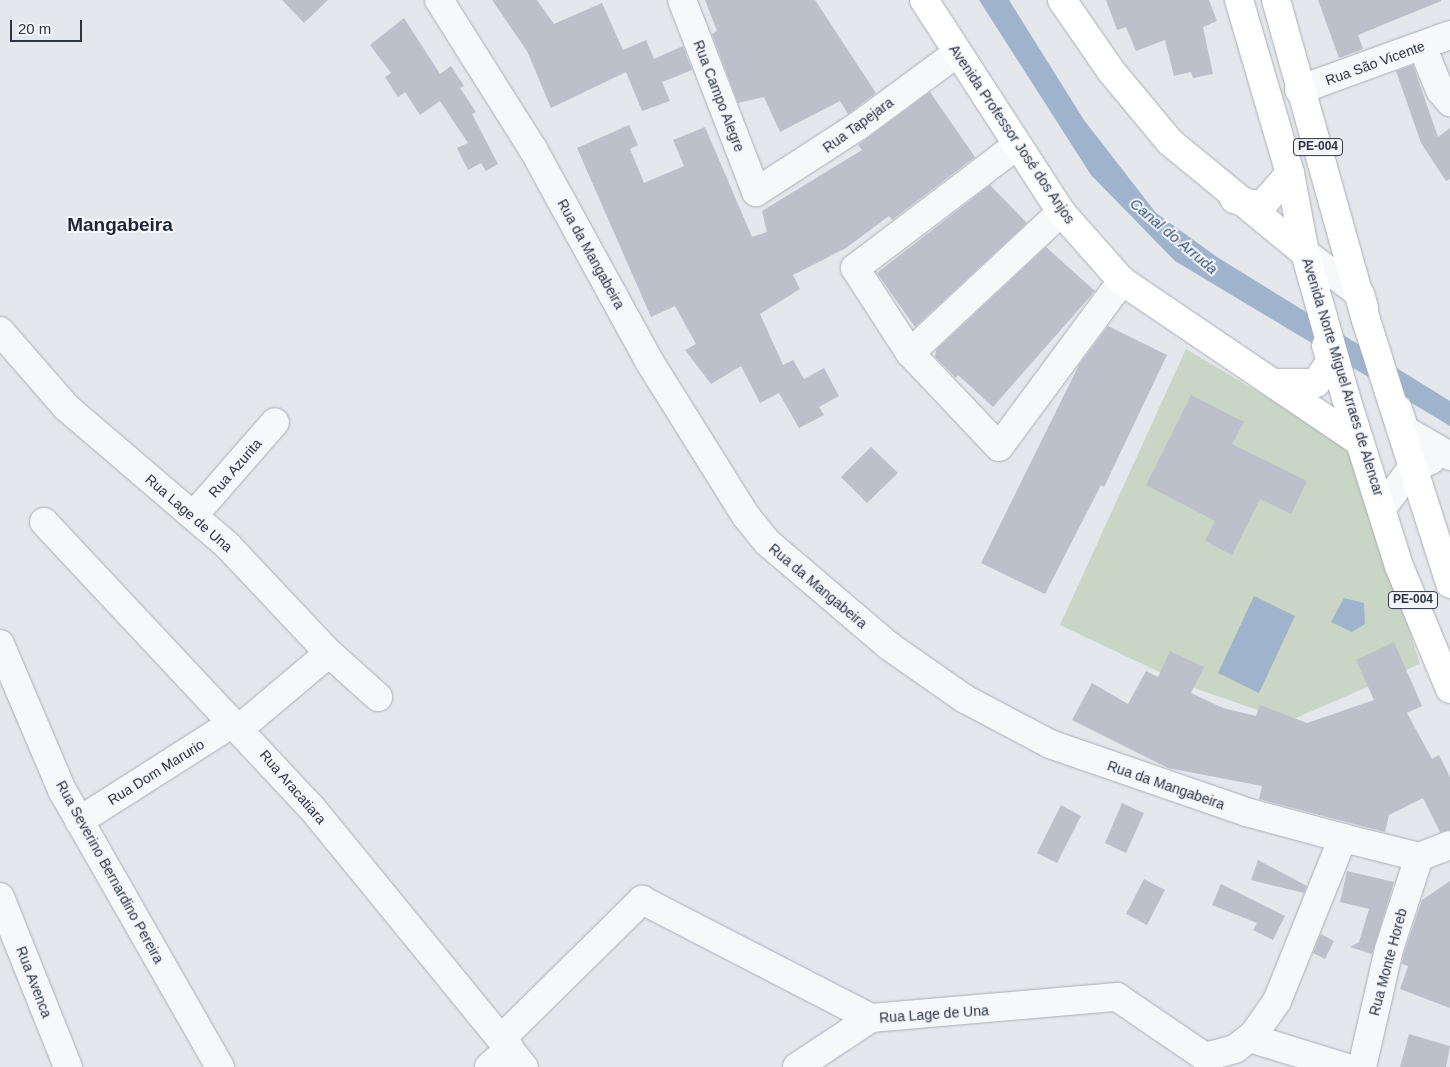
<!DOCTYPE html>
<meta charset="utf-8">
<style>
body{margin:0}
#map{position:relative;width:1450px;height:1067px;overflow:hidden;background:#e4e7ec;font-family:Helvetica,sans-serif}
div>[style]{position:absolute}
.green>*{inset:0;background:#c9d6c5}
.water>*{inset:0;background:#9fb4cc}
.building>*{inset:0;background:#bbc0ca}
.roads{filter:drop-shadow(0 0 1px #a9aeb7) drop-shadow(0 0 1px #a9aeb7)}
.minor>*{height:28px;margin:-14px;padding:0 14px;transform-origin:14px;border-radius:14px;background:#f7f8fa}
.major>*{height:28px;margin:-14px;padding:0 14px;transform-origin:14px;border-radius:14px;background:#fff}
span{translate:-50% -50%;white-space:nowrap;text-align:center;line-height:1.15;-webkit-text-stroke:4px #f4f6f9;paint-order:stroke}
.shield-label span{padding:1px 4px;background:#f4f6f9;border:1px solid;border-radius:4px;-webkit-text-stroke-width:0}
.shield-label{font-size:12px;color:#2b3445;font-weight:700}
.street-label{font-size:14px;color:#2b3445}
.water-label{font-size:15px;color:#34527a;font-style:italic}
.district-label{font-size:19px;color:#1d2536;font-weight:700}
.scale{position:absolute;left:10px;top:20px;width:72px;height:22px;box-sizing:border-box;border:2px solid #2b3445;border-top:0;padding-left:6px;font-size:15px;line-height:18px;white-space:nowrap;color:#2b3445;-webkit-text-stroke:4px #f4f6f9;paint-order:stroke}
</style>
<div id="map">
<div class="green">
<div style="clip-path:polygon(1186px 349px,1352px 448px,1420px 664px,1289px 721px,1191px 687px,1060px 625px)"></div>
</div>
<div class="water">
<div style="clip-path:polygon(979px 0,1009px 0,1084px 120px,1156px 213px,1217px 257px,1450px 401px,1450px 426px,1175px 261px,1091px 175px)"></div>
<div style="clip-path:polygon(1254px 596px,1295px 616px,1259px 693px,1218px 673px)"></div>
<div style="clip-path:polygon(1344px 598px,1364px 603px,1365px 624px,1352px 632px,1331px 622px)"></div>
</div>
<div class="building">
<div style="clip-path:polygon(282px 0,328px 0,304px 23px)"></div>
<div style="clip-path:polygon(492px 0,537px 0,554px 24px,602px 3px,623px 50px,646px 40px,654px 59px,683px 46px,692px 70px,662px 82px,670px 101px,642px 111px,626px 72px,551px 108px,527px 51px)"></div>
<div style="clip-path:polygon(705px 0,815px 0,876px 93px,848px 114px,840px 101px,780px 132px,764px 97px,738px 103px,712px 34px,717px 31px)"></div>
<div style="clip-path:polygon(1106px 0,1209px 0,1217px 21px,1203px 27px,1213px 74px,1193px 78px,1191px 72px,1174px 76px,1165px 40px,1136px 51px,1126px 27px,1117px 30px)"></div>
<div style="clip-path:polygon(1318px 0,1441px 0,1441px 1px,1358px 35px,1363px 49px,1339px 58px)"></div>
<div style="clip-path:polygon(404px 18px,440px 74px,451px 66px,464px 86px,460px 88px,476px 112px,472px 114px,498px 164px,486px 171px,481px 163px,468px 170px,457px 148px,468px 143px,440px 101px,420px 115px,405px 92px,398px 97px,385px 77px,391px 73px,370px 45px)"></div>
<div style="clip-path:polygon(1413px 65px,1438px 137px,1450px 128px,1450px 179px,1446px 181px,1421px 143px,1396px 71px)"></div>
<div style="clip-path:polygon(930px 92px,975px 157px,892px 220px,889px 216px,846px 248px,793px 275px,800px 289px,760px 314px,783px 365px,793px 360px,804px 379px,824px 368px,839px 396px,819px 407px,824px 415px,799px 428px,779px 393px,760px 403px,741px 366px,711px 384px,685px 350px,696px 344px,675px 306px,651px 317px,577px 148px,629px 125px,638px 145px,630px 149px,644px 183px,684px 166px,673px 140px,705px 127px,752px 237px,767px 232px,762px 211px,862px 150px,858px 145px)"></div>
<div style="clip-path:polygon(990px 185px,1027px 223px,915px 327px,877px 273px)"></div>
<div style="clip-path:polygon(1046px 247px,1095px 291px,993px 407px,958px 375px,956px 378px,935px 357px,936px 350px)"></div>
<div style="clip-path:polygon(1108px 326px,1167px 355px,1104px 487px,1101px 485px,1045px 594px,981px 563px,1079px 365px)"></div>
<div style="clip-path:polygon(1191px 395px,1244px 422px,1232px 444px,1307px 481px,1291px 514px,1260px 499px,1232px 555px,1205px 541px,1215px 521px,1146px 485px)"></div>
<div style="clip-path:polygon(871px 447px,898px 473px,867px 503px,841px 477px)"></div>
<div style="clip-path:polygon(1394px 642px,1422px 706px,1407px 713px,1432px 759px,1439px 755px,1450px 777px,1450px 830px,1440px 832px,1423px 798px,1389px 815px,1385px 832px,1259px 799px,1262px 786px,1168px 768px,1072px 720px,1092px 683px,1128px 704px,1146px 671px,1158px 677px,1170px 651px,1204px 667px,1191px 693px,1223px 708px,1256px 716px,1260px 705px,1307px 723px,1374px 700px,1356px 660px)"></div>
<div style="clip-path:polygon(1122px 803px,1144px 813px,1126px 853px,1105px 843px)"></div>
<div style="clip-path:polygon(1061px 805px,1081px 816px,1057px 863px,1037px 853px)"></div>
<div style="clip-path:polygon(1258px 860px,1307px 886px,1304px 893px,1251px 880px)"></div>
<div style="clip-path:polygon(1347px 871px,1394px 882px,1372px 954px,1350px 947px,1359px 942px,1369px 909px,1340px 902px)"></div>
<div style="clip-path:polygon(1144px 879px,1165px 890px,1147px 925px,1126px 914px)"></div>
<div style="clip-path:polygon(1450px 881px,1450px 1008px,1400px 989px,1408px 966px,1402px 964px,1404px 953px,1422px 900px)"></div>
<div style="clip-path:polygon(1221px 884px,1285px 916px,1273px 940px,1253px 930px,1257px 923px,1212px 905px)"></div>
<div style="clip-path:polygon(1321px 934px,1334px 941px,1325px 959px,1313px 953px)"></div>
<div style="clip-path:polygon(1409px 1034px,1450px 1046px,1446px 1067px,1400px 1067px)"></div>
</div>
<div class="roads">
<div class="minor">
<div style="left:439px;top:0;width:176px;rotate:57.8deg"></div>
<div style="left:533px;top:149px;width:242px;rotate:61.3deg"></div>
<div style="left:649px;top:361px;width:183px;rotate:58deg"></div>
<div style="left:746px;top:516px;width:35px;rotate:51deg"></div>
<div style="left:768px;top:543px;width:159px;rotate:40.4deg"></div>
<div style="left:889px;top:646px;width:93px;rotate:34.9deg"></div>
<div style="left:965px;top:699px;width:96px;rotate:27.9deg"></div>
<div style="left:1050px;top:744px;width:207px;rotate:19.1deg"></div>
<div style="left:1246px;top:812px;width:100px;rotate:15deg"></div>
<div style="left:1343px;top:838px;width:78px;rotate:14deg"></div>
<div style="left:1419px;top:857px;width:33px;rotate:-21deg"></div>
<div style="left:682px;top:0;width:206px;rotate:68.9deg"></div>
<div style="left:756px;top:192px;width:121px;rotate:-32.9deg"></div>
<div style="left:858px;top:126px;width:123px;rotate:-36.4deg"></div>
<div style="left:1422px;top:46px;width:48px;rotate:67.8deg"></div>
<div style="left:1440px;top:90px;width:16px;rotate:50deg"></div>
<div style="left:1299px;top:90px;width:161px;rotate:-20deg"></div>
<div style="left:1016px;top:146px;width:202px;rotate:142.8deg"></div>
<div style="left:855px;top:268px;width:101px;rotate:57.1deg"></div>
<div style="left:910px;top:353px;width:129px;rotate:46.6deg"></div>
<div style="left:999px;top:447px;width:207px;rotate:-53.5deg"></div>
<div style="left:1305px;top:253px;width:69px;rotate:36.7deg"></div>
<div style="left:1360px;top:294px;width:14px;rotate:73deg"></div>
<div style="left:0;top:331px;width:101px;rotate:49deg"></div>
<div style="left:66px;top:407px;width:213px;rotate:40.6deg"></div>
<div style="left:228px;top:546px;width:147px;rotate:46.7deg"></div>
<div style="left:329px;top:653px;width:66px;rotate:41.9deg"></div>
<div style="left:910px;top:353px;width:207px;rotate:-43deg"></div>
<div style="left:1398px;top:409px;width:22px;rotate:72deg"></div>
<div style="left:1405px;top:430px;width:52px;rotate:30deg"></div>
<div style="left:1382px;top:508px;width:50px;rotate:-53.1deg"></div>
<div style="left:1412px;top:468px;width:21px;rotate:-23deg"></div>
<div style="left:194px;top:515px;width:123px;rotate:-48.9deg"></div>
<div style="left:44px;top:522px;width:391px;rotate:46.9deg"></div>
<div style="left:311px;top:807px;width:336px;rotate:50.7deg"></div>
<div style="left:0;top:644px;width:159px;rotate:67deg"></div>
<div style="left:62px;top:790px;width:319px;rotate:60.3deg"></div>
<div style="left:240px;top:728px;width:116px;rotate:-40.1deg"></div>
<div style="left:79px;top:821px;width:183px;rotate:-32.5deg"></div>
<div style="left:0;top:897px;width:183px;rotate:68.2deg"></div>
<div style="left:502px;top:1038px;width:197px;rotate:-44.6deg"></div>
<div style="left:642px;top:900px;width:258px;rotate:27.3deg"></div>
<div style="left:871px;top:1018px;width:247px;rotate:-4.9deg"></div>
<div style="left:1117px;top:997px;width:107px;rotate:34.3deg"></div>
<div style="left:1250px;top:1038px;width:98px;rotate:17.1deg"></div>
<div style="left:1205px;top:1057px;width:31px;rotate:-15deg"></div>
<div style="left:1235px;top:1049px;width:24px;rotate:-38deg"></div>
<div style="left:1254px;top:1034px;width:40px;rotate:-55.1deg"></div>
<div style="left:1277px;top:1001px;width:176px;rotate:-68deg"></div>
<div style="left:489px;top:1067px;width:28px;rotate:-42deg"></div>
<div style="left:797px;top:1067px;width:89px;rotate:-33.5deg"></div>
<div style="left:1362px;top:1067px;width:121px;rotate:-77.1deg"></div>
<div style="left:1389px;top:949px;width:97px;rotate:-71.9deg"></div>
</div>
<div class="major">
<div style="left:924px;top:0;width:252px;rotate:57.1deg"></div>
<div style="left:1061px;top:212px;width:92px;rotate:48.5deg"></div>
<div style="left:1122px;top:281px;width:287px;rotate:34.1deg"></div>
<div style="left:1062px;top:0;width:86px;rotate:55.4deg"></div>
<div style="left:1111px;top:71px;width:92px;rotate:50.3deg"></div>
<div style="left:1170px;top:142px;width:175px;rotate:39.4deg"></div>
<div style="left:1239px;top:0;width:180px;rotate:73.6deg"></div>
<div style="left:1290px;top:173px;width:81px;rotate:79.4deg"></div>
<div style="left:1305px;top:253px;width:151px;rotate:74.2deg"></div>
<div style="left:1346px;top:398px;width:176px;rotate:72.5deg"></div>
<div style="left:1399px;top:566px;width:133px;rotate:67.5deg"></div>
<div style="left:1276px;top:0;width:332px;rotate:74.3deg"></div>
<div style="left:1366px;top:320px;width:277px;rotate:72.3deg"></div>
<div style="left:1234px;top:199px;width:22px;rotate:16deg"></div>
<div style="left:1255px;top:205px;width:10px;rotate:-17deg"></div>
<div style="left:1265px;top:202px;width:38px;rotate:-49deg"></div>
<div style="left:1279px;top:383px;width:37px"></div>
<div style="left:1316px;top:383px;width:27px;rotate:-56deg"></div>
<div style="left:1331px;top:361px;width:16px;rotate:-108deg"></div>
</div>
</div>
<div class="shield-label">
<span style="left:1318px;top:147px">PE-004</span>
<span style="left:1413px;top:600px">PE-004</span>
</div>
<div class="street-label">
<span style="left:1375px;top:63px;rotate:-20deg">Rua São Vicente</span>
<span style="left:719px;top:96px;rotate:69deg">Rua Campo Alegre</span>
<span style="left:858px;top:125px;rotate:-36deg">Rua Tapejara</span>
<span style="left:1012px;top:134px;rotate:56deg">Avenida Professor José dos Anjos</span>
<span style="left:591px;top:254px;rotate:61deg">Rua da Mangabeira</span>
<span style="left:1343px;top:377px;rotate:73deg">Avenida Norte Miguel Arraes de Alencar</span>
<span style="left:235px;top:468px;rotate:-49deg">Rua Azurita</span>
<span style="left:189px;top:513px;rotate:41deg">Rua Lage de Una</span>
<span style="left:818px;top:586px;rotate:40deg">Rua da Mangabeira</span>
<span style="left:156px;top:772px;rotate:-32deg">Rua Dom Marurio</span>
<span style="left:1166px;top:785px;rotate:19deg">Rua da Mangabeira</span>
<span style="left:293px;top:787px;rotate:49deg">Rua Aracatiara</span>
<span style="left:110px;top:872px;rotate:61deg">Rua Severino Bernardino Pereira</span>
<span style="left:1388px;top:962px;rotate:-75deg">Rua Monte Horeb</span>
<span style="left:34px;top:982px;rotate:69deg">Rua Avenca</span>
<span style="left:934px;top:1014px;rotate:-4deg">Rua Lage de Una</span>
</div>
<div class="water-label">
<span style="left:1174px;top:236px;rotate:40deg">Canal do Arruda</span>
</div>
<div class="district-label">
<span style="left:120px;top:225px">Mangabeira</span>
</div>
<div class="scale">20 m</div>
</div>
